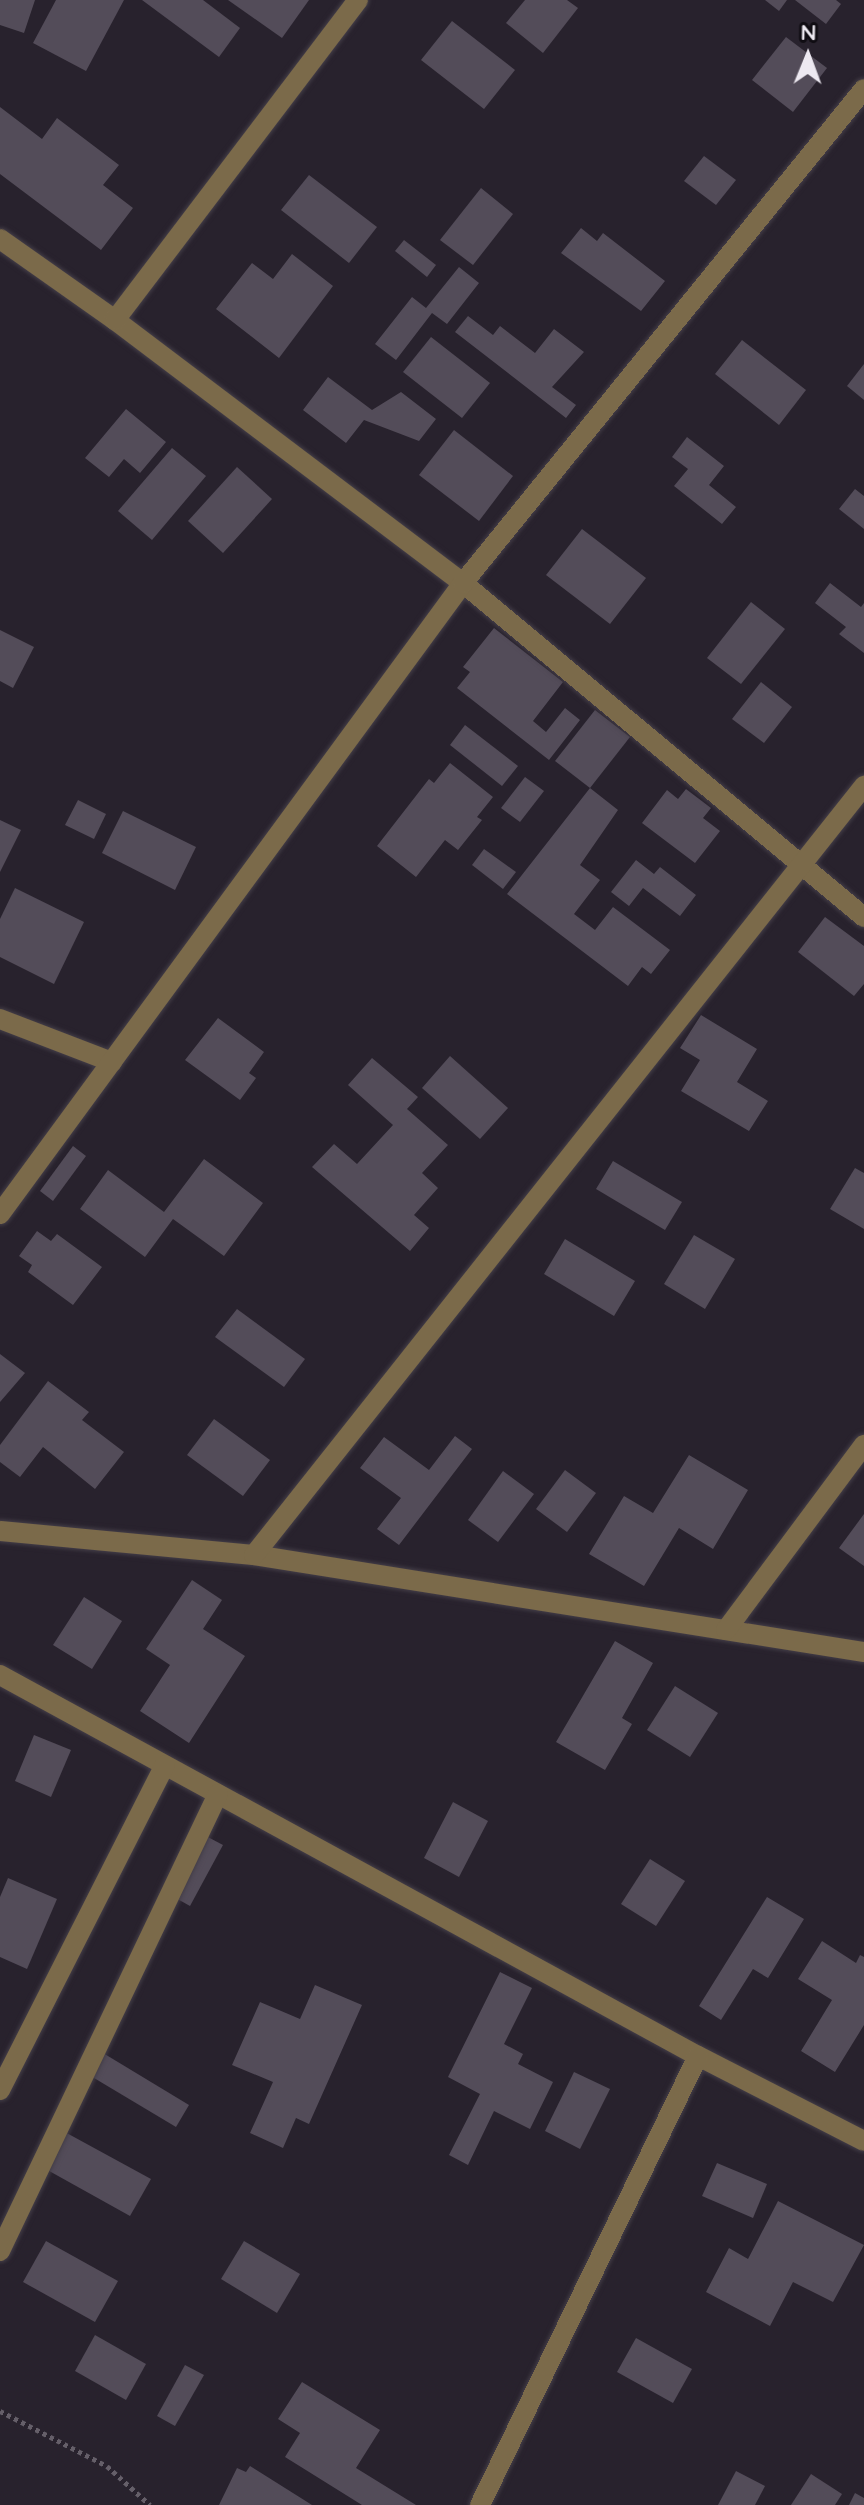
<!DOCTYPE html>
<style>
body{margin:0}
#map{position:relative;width:864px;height:2505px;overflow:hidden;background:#28222d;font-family:Quicksand,sans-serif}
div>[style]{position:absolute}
.building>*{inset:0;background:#534c59}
.path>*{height:5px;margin-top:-2.5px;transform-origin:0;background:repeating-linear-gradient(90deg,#655f69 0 4px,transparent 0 8px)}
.roads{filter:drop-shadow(0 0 2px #443e48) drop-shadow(0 0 2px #443e48)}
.minor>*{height:20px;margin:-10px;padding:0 10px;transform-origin:10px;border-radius:10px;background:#7b6a4a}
span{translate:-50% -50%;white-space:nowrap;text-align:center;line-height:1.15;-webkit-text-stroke:8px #0f0c12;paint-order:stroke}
.north{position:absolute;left:768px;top:16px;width:80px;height:80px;-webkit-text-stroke:6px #0f0c12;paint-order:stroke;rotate:1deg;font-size:22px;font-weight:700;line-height:32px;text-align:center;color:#ede9f1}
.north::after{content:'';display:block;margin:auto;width:28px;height:36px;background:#ede9f1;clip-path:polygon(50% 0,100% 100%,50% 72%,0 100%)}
</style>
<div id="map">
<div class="building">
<div style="clip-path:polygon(0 0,35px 0,24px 33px,0 25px)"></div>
<div style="clip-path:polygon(56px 0,124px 0,86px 71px,33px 43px)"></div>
<div style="clip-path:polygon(142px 0,203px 0,240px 28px,219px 57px)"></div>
<div style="clip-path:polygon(228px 0,309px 0,282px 38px)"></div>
<div style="clip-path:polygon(525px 0,567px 0,578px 8px,543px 53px,506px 23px)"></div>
<div style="clip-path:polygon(765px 0,787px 0,779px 11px)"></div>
<div style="clip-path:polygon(795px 0,836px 0,841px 4px,826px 24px)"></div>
<div style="clip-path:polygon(452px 21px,515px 70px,484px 109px,421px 60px)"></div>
<div style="clip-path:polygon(786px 37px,827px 68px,793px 112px,752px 80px)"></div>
<div style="clip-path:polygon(0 107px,42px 139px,57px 118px,119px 165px,103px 185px,133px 208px,101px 250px,0 174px)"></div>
<div style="clip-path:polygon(704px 156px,736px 180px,716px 205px,684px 181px)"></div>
<div style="clip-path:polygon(309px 175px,377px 227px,349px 263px,281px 210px)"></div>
<div style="clip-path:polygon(481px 188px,513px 214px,473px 265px,440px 240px)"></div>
<div style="clip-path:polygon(581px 228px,597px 241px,603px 233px,665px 281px,641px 311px,561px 253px)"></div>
<div style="clip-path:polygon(404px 240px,436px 265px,427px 277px,395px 251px)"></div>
<div style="clip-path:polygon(292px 254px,333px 286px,279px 358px,216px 309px,252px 263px,273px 279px)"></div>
<div style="clip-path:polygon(459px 267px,479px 283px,447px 324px,432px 313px,396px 360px,375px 344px,412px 297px,426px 308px)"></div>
<div style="clip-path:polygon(468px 316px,493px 335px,500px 326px,535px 353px,554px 329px,584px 352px,552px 387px,576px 405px,566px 418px,455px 332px)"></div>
<div style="clip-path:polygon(431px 337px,490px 383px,462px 418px,403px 372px)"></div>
<div style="clip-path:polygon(742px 340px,806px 390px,779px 425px,715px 374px)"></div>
<div style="clip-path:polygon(864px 364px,864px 400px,847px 386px)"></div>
<div style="clip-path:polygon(328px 377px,372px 410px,401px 392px,436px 419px,419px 441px,364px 420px,346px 443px,303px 410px)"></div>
<div style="clip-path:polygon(126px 409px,166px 442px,140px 473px,124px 459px,109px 477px,85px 458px)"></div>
<div style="clip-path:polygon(454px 430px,513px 476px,479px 521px,419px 475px)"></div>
<div style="clip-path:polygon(687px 437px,724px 466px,709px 485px,736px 507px,722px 524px,674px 486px,688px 469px,672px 457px)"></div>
<div style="clip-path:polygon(172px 448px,206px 476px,152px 540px,118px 511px)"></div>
<div style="clip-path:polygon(237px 467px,272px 499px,223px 553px,188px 521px)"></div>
<div style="clip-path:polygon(855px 489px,864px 496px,864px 529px,839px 509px)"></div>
<div style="clip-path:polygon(582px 529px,646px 578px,610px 624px,546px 575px)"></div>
<div style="clip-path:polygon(830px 583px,861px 607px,864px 603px,864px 653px,839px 634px,846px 627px,815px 603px)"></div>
<div style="clip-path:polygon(751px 602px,785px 629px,741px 684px,707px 658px)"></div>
<div style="clip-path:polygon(494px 628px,563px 682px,533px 721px,546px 732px,565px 708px,580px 720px,549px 760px,457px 688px,470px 672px,463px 667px)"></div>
<div style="clip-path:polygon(0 630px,34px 647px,13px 688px,0 681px)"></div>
<div style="clip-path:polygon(761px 682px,792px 707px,764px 743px,732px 719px)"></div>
<div style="clip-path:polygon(595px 710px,630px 737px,590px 788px,555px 761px)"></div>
<div style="clip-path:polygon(465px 725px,518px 766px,502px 786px,450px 745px)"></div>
<div style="clip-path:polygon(450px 763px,493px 797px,477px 817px,482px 820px,458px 850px,445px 840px,416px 877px,377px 846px,429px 779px,434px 783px)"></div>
<div style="clip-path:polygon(525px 777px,544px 791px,520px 822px,501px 808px)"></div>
<div style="clip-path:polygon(590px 788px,618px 810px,580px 865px,600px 880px,574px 914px,595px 930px,613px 907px,670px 950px,651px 974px,642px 967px,628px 986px,507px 894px)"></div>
<div style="clip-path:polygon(686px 789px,711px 808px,703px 818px,720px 831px,695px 863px,642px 823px,667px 790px,678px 799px)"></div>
<div style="clip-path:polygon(78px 800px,106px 814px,94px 839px,65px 825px)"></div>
<div style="clip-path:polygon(123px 811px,196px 847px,175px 890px,102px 853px)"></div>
<div style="clip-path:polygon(0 820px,21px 830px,0 872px)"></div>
<div style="clip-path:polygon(484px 849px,516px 872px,503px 889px,472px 865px)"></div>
<div style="clip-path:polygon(636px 860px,654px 874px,660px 867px,696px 895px,680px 916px,643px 888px,629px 906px,611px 892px)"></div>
<div style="clip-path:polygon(15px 888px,84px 922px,54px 984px,0 957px,0 919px)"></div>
<div style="clip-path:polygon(825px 917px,864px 946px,864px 984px,854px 996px,798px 952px)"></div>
<div style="clip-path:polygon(701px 1015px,757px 1049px,737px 1082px,768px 1101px,749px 1131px,681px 1091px,700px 1060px,680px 1048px)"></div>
<div style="clip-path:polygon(218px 1018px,264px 1052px,249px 1073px,256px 1078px,240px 1100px,185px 1060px)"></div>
<div style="clip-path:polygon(450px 1056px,508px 1108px,480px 1139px,422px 1088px)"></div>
<div style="clip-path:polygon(372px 1058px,418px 1097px,407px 1109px,448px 1145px,422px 1173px,438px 1188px,414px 1215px,429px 1228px,410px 1251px,312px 1167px,334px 1144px,357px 1164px,393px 1125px,348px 1085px)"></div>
<div style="clip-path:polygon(73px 1146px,86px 1156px,53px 1201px,40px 1191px)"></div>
<div style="clip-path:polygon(204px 1159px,263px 1203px,224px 1256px,173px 1219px,145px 1257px,80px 1209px,108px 1170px,164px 1212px)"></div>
<div style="clip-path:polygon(613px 1161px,682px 1202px,665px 1230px,596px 1189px)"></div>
<div style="clip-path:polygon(855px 1168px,864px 1173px,864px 1229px,830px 1209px)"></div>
<div style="clip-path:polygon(37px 1231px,51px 1241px,57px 1234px,102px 1267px,73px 1305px,28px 1272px,32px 1265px,19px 1256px)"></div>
<div style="clip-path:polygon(694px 1235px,735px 1259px,705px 1309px,664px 1284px)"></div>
<div style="clip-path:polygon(565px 1239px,635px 1281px,614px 1316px,544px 1274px)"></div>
<div style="clip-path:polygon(237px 1309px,305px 1359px,284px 1387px,215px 1337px)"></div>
<div style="clip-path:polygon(0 1354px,25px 1373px,0 1402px)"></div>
<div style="clip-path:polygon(48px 1381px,89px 1412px,82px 1420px,124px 1452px,95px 1489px,43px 1447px,20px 1477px,0 1462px,0 1445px)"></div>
<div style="clip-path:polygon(214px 1419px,270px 1460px,243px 1496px,187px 1455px)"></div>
<div style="clip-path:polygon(455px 1436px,472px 1449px,399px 1545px,377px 1529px,401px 1498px,360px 1468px,384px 1437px,429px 1470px)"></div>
<div style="clip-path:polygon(689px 1455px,748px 1490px,713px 1549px,679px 1528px,644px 1586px,589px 1554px,624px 1496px,653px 1513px)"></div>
<div style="clip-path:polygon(565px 1470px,596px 1493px,567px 1532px,536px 1509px)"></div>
<div style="clip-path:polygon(503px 1471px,534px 1494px,498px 1542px,468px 1520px)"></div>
<div style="clip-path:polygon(864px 1514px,864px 1566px,839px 1548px)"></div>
<div style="clip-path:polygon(192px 1580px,222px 1600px,203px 1629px,245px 1656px,189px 1743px,140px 1711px,170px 1665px,146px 1649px)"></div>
<div style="clip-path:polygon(84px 1597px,122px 1621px,92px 1669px,53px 1645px)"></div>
<div style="clip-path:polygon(615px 1641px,653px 1663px,622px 1718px,632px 1724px,605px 1770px,556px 1742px)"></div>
<div style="clip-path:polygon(675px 1686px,718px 1713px,690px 1757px,647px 1730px)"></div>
<div style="clip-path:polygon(34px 1735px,71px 1750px,51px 1797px,15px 1781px)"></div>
<div style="clip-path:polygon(453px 1802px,488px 1821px,459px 1877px,424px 1858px)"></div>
<div style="clip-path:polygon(204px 1835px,223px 1845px,190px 1906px,172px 1896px)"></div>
<div style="clip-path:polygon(650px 1859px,685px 1881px,656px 1926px,621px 1904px)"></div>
<div style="clip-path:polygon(8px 1878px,57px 1899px,27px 1969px,0 1957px,0 1897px)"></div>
<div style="clip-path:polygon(767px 1897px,804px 1919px,768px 1978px,753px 1969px,721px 2020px,699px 2006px)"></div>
<div style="clip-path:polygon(822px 1941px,856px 1963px,860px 1955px,864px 1957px,864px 2025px,835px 2072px,801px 2051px,832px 2000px,798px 1979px)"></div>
<div style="clip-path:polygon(500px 1972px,532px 1988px,504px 2044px,523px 2054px,518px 2064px,553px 2082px,530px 2129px,494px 2111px,468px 2165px,449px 2155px,480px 2094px,448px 2077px)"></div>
<div style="clip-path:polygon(315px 1985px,362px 2005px,309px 2124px,296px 2118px,283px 2148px,250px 2133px,273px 2082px,232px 2065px,260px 2002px,300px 2019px)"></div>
<div style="clip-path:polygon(103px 2053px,189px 2105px,176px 2127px,89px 2075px)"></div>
<div style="clip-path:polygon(574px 2072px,610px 2089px,580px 2149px,545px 2131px)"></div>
<div style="clip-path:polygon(63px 2131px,151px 2179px,130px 2216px,42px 2167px)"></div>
<div style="clip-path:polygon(717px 2163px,767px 2184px,753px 2218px,702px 2196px)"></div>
<div style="clip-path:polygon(778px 2201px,864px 2245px,833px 2302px,793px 2282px,770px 2326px,706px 2292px,729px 2248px,748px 2259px)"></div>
<div style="clip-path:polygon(46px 2241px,118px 2281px,95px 2322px,23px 2282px)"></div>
<div style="clip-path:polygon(244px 2241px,300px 2274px,277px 2313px,221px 2279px)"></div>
<div style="clip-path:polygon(95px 2335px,146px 2364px,126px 2400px,75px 2371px)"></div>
<div style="clip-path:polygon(636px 2338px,692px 2369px,673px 2403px,617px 2372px)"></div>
<div style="clip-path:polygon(185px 2365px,204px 2375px,175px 2426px,157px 2416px)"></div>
<div style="clip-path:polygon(302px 2382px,380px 2430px,356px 2468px,416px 2505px,362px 2505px,285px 2457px,300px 2433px,278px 2419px)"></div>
<div style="clip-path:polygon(250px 2466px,312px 2505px,219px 2505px,237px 2468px,246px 2472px)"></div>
<div style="clip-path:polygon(736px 2471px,765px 2486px,755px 2505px,718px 2505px)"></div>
<div style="clip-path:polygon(811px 2474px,842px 2494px,835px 2505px,791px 2505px)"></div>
<div style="clip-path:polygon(855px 2493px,864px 2498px,864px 2505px,849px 2505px)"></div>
</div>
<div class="path">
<div style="left:0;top:2411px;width:120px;rotate:27.2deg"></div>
<div style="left:107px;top:2466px;width:58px;rotate:42.2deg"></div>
</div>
<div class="roads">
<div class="minor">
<div style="left:0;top:239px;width:141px;rotate:35.2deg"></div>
<div style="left:115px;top:320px;width:436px;rotate:37.1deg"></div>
<div style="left:463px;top:583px;width:522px;rotate:39.79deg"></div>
<div style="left:115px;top:320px;width:402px;rotate:-52.8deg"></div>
<div style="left:0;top:1019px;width:120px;rotate:21deg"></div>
<div style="left:0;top:1214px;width:783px;rotate:-53.73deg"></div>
<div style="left:463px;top:583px;width:636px;rotate:-50.93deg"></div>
<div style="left:0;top:1531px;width:255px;rotate:5.4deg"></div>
<div style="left:254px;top:1555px;width:618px;rotate:9.04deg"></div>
<div style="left:254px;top:1555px;width:982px;rotate:-51.58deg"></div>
<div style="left:726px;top:1630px;width:231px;rotate:-53.3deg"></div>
<div style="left:0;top:1675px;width:795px;rotate:28.63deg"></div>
<div style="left:698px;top:2056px;width:186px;rotate:27.1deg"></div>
<div style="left:0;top:2090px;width:364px;rotate:-63.1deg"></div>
<div style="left:0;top:2251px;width:506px;rotate:-64.5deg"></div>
<div style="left:480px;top:2505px;width:499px;rotate:-64.1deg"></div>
</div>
</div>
<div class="north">N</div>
</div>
